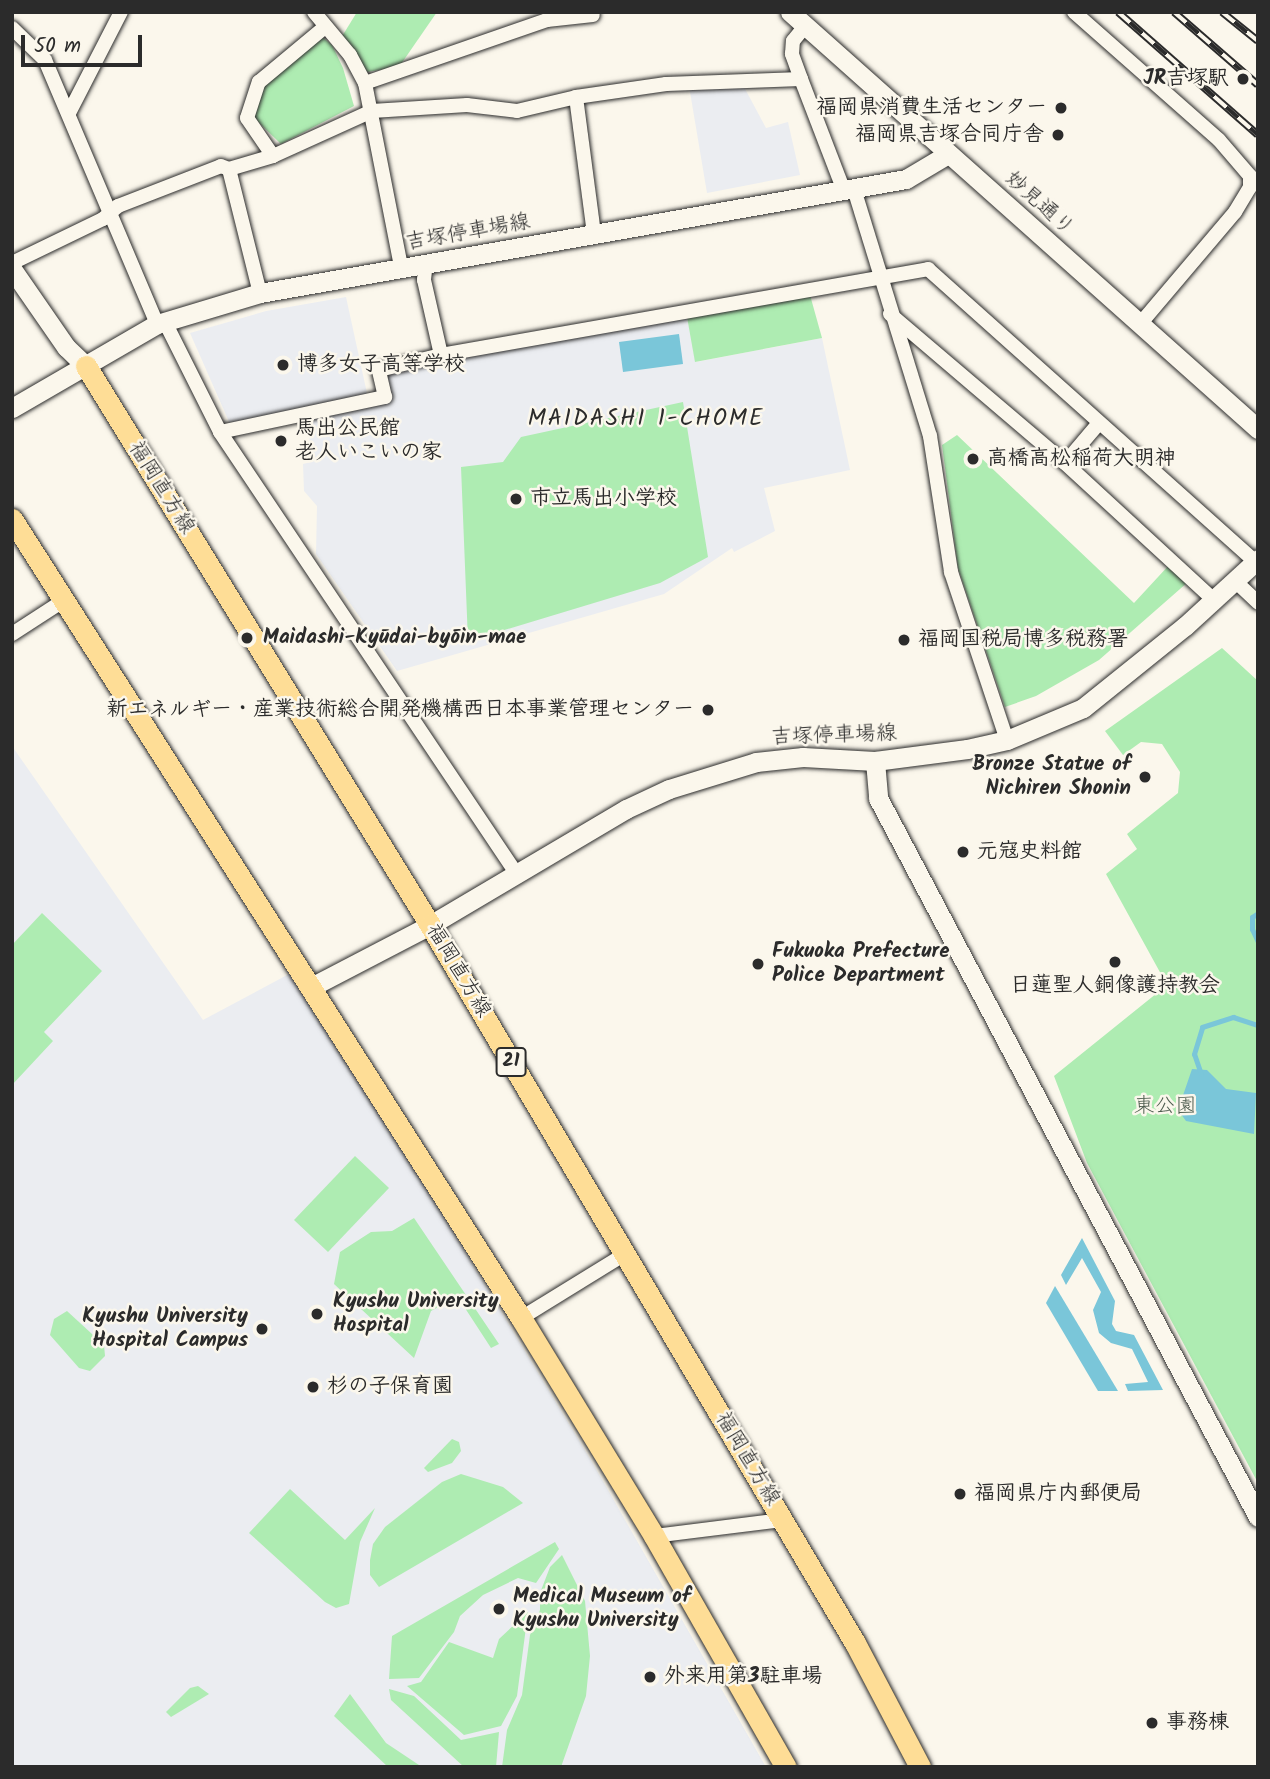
<!DOCTYPE html>
<meta charset="utf-8">
<style>
body{margin:0}
#map{position:relative;width:1270px;height:1779px;overflow:hidden;background:#fbf7ec;font-family:Kalam,"Klee One",sans-serif}
div>[style]{position:absolute}
.built>*{inset:0;background:#ebedf1}
.green>*{inset:0;background:#aeecb2}
.water>*{inset:0;background:#7ac6d9}
.stream>*{height:5px;margin:-2.5px;padding:0 2.5px;transform-origin:2.5px;border-radius:2.5px;background:#7ac6d9}
.roads{filter:drop-shadow(0 0 2px #2b2b2b) drop-shadow(0 0 2px #2b2b2b)}
.street>*{height:14px;margin:-7px;padding:0 7px;transform-origin:7px;border-radius:7px;background:#fbf7ec}
.secondary>*{height:19px;margin:-9.5px;padding:0 9.5px;transform-origin:9.5px;border-radius:9.5px;background:#fbf7ec}
.primary>*{height:21px;margin:-10.5px;padding:0 10.5px;transform-origin:10.5px;border-radius:10.5px;background:#fedd96}
.rail>*{height:8px;margin-top:-4px;transform-origin:0;background:repeating-linear-gradient(90deg,#fbf7ec 0 16px,#2b2b2b 0 32px);box-sizing:border-box;border-block:2px solid #2b2b2b}
.dots>*{width:19px;height:19px;translate:-50% -50%;box-sizing:border-box;border:4px solid #fbf7ec;border-radius:50%}
span{translate:-50% -50%;white-space:nowrap;text-align:center;line-height:1.15;-webkit-text-stroke:5px #fbf7ec;paint-order:stroke}
.shield-label span{padding:2px 5px;background:#fbf7ec;border:2px solid;border-radius:5px;-webkit-text-stroke-width:0}
.shield-label{font-size:19px;color:#2b2b2b;font-weight:700}
.poi-label{font-size:21px;color:#2b2b2b;font-weight:700}
.right{translate:-100% -50%;text-align:right}
.left{translate:0 -50%;text-align:left}
.street-label{font-size:21px;color:#2b2b2b}
.park-label{font-size:21px;color:#4c5b4d}
.neighbourhood-label{font-size:23px;color:#2b2b2b;letter-spacing:2px}
.frame{position:absolute;inset:0;border:14px solid #2b2b2b;pointer-events:none}
.scale{position:absolute;left:21px;top:35px;width:121px;height:32px;box-sizing:border-box;border:4px solid #2b2b2b;border-top:0;padding-left:9px;font-size:21px;line-height:24px;white-space:nowrap;color:#2b2b2b;-webkit-text-stroke:5px #fbf7ec;paint-order:stroke}
</style>
<div id="map">
<div class="built">
<div style="clip-path:polygon(743px 85px,766px 128px,788px 122px,800px 175px,707px 193px,689px 86px)"></div>
<div style="clip-path:polygon(346px 297px,368px 398px,230px 424px,190px 333px,266px 311px)"></div>
<div style="clip-path:polygon(687px 317px,696px 362px,822px 338px,850px 470px,764px 488px,775px 531px,734px 552px,732px 548px,664px 594px,397px 671px,316px 554px,317px 506px,304px 491px,303px 464px,311px 462px,308px 416px,389px 398px,387px 372px)"></div>
<div style="clip-path:polygon(12px 746px,203px 1020px,289px 974px,431px 1196px,592px 1462px,766px 1767px,12px 1767px)"></div>
</div>
<div class="green">
<div style="clip-path:polygon(357px 12px,437px 12px,399px 67px,367px 72px,341px 38px)"></div>
<div style="clip-path:polygon(321px 36px,332px 45px,343px 68px,354px 106px,281px 144px,252px 116px,262px 84px)"></div>
<div style="clip-path:polygon(810px 295px,822px 338px,695px 362px,687px 317px)"></div>
<div style="clip-path:polygon(683px 402px,708px 557px,660px 583px,468px 641px,461px 467px,503px 462px,521px 437px)"></div>
<div style="clip-path:polygon(957px 435px,1134px 603px,1170px 564px,1188px 582px,1099px 660px,1036px 696px,1005px 707px,958px 568px,942px 445px)"></div>
<div style="clip-path:polygon(1222px 648px,1258px 681px,1258px 1483px,1087px 1163px,1054px 1076px,1167px 985px,1106px 874px,1137px 849px,1127px 834px,1178px 793px,1180px 772px,1162px 744px,1141px 742px,1123px 755px,1105px 731px)"></div>
<div style="clip-path:polygon(42px 913px,102px 971px,44px 1032px,53px 1041px,12px 1085px,12px 945px)"></div>
<div style="clip-path:polygon(355px 1156px,389px 1188px,328px 1252px,294px 1220px)"></div>
<div style="clip-path:polygon(414px 1218px,499px 1344px,491px 1348px,463px 1305px,451px 1300px,431px 1311px,414px 1358px,334px 1284px,340px 1252px,371px 1232px,392px 1231px)"></div>
<div style="clip-path:polygon(67px 1311px,104px 1345px,105px 1356px,90px 1371px,79px 1368px,50px 1335px,54px 1319px)"></div>
<div style="clip-path:polygon(452px 1439px,459px 1442px,461px 1451px,452px 1463px,428px 1472px,424px 1468px)"></div>
<div style="clip-path:polygon(461px 1474px,503px 1487px,523px 1503px,379px 1587px,370px 1575px,370px 1560px,373px 1544px,385px 1527px,442px 1482px)"></div>
<div style="clip-path:polygon(290px 1489px,345px 1540px,375px 1508px,360px 1542px,349px 1604px,336px 1608px,325px 1602px,249px 1533px)"></div>
<div style="clip-path:polygon(555px 1542px,559px 1549px,536px 1583px,518px 1578px,483px 1595px,460px 1616px,454px 1632px,419px 1678px,389px 1679px,392px 1636px)"></div>
<div style="clip-path:polygon(562px 1555px,585px 1601px,590px 1656px,586px 1696px,561px 1767px,502px 1767px,507px 1730px,522px 1695px,530px 1635px,540px 1610px,540px 1593px,550px 1567px)"></div>
<div style="clip-path:polygon(528px 1612px,517px 1696px,501px 1726px,464px 1735px,407px 1686px,421px 1682px,449px 1642px,493px 1658px,499px 1639px)"></div>
<div style="clip-path:polygon(198px 1686px,209px 1694px,171px 1717px,166px 1712px,190px 1688px)"></div>
<div style="clip-path:polygon(389px 1689px,414px 1696px,461px 1740px,499px 1732px,496px 1767px,464px 1767px,391px 1700px)"></div>
<div style="clip-path:polygon(350px 1694px,386px 1743px,422px 1767px,388px 1767px,334px 1716px)"></div>
</div>
<div class="water">
<div style="clip-path:polygon(679px 334px,683px 364px,623px 372px,619px 342px)"></div>
<div style="clip-path:polygon(1192px 1069px,1207px 1070px,1226px 1089px,1256px 1093px,1254px 1134px,1186px 1121px,1178px 1110px)"></div>
<div style="clip-path:polygon(1082px 1238px,1115px 1301px,1112px 1324px,1116px 1331px,1134px 1335px,1163px 1390px,1128px 1391px,1125px 1384px,1148px 1382px,1132px 1349px,1111px 1343px,1099px 1333px,1093px 1310px,1101px 1292px,1082px 1258px,1066px 1285px,1061px 1275px)"></div>
<div style="clip-path:polygon(1055px 1286px,1118px 1391px,1098px 1391px,1046px 1303px)"></div>
</div>
<div class="stream">
<div style="left:1258px;top:913px;width:7px;rotate:146deg"></div>
<div style="left:1252px;top:917px;width:12px;rotate:90deg"></div>
<div style="left:1252px;top:929px;width:14px;rotate:65deg"></div>
<div style="left:1201px;top:1074px;width:21px;rotate:-109deg"></div>
<div style="left:1194px;top:1054px;width:28px;rotate:-73deg"></div>
<div style="left:1202px;top:1027px;width:33px;rotate:-18deg"></div>
<div style="left:1233px;top:1017px;width:26px;rotate:18deg"></div>
</div>
<div class="roads">
<div class="street">
<div style="left:314px;top:12px;width:56px;rotate:50.1deg"></div>
<div style="left:350px;top:55px;width:32px;rotate:62deg"></div>
<div style="left:365px;top:83px;width:187px;rotate:78.9deg"></div>
<div style="left:1074px;top:12px;width:193px;rotate:41.4deg"></div>
<div style="left:1219px;top:140px;width:48px;rotate:49.3deg"></div>
<div style="left:1250px;top:176px;width:11px;rotate:90deg"></div>
<div style="left:1250px;top:187px;width:29px;rotate:121deg"></div>
<div style="left:1235px;top:212px;width:147px;rotate:130.3deg"></div>
<div style="left:12px;top:28px;width:46px;rotate:44.1deg"></div>
<div style="left:45px;top:60px;width:287px;rotate:67deg"></div>
<div style="left:801px;top:79px;width:120px;rotate:69deg"></div>
<div style="left:365px;top:83px;width:193px;rotate:-19.1deg"></div>
<div style="left:547px;top:20px;width:46px;rotate:-6.2deg"></div>
<div style="left:576px;top:97px;width:91px;rotate:-8.2deg"></div>
<div style="left:666px;top:84px;width:135px;rotate:-2.1deg"></div>
<div style="left:801px;top:79px;width:27px;rotate:-110deg"></div>
<div style="left:792px;top:54px;width:13px;rotate:-86deg"></div>
<div style="left:793px;top:41px;width:19px;rotate:-51deg"></div>
<div style="left:69px;top:113px;width:114px;rotate:-62.8deg"></div>
<div style="left:273px;top:156px;width:46px;rotate:-124.4deg"></div>
<div style="left:247px;top:118px;width:38px;rotate:-72deg"></div>
<div style="left:259px;top:82px;width:86px;rotate:-39.8deg"></div>
<div style="left:229px;top:169px;width:128px;rotate:76deg"></div>
<div style="left:854px;top:189px;width:258px;rotate:72.9deg"></div>
<div style="left:930px;top:436px;width:138px;rotate:81.2deg"></div>
<div style="left:951px;top:572px;width:177px;rotate:71.6deg"></div>
<div style="left:12px;top:263px;width:101px;rotate:-25.8deg"></div>
<div style="left:103px;top:219px;width:20px;rotate:-41deg"></div>
<div style="left:118px;top:206px;width:110px;rotate:-21.2deg"></div>
<div style="left:221px;top:166px;width:9px;rotate:21deg"></div>
<div style="left:229px;top:169px;width:46px;rotate:-16.5deg"></div>
<div style="left:273px;top:156px;width:109px;rotate:-24.4deg"></div>
<div style="left:372px;top:111px;width:95px;rotate:-3.6deg"></div>
<div style="left:467px;top:105px;width:50px;rotate:6.8deg"></div>
<div style="left:517px;top:111px;width:61px;rotate:-13.3deg"></div>
<div style="left:576px;top:97px;width:138px;rotate:82.5deg"></div>
<div style="left:426px;top:263px;width:17px;rotate:97deg"></div>
<div style="left:424px;top:280px;width:77px;rotate:77.2deg"></div>
<div style="left:441px;top:355px;width:495px;rotate:-10deg"></div>
<div style="left:928px;top:269px;width:438px;rotate:41.8deg"></div>
<div style="left:890px;top:314px;width:230px;rotate:40.4deg"></div>
<div style="left:1065px;top:463px;width:201px;rotate:42.6deg"></div>
<div style="left:165px;top:322px;width:123px;rotate:63.4deg"></div>
<div style="left:220px;top:432px;width:531px;rotate:56.13deg"></div>
<div style="left:220px;top:432px;width:169px;rotate:-12deg"></div>
<div style="left:385px;top:397px;width:28px;rotate:-103deg"></div>
<div style="left:379px;top:370px;width:64px;rotate:-13.6deg"></div>
<div style="left:1065px;top:463px;width:52px;rotate:-49.6deg"></div>
<div style="left:1234px;top:580px;width:33px;rotate:43deg"></div>
<div style="left:12px;top:634px;width:64px;rotate:-32.9deg"></div>
<div style="left:521px;top:1318px;width:122px;rotate:-31.6deg"></div>
<div style="left:654px;top:1536px;width:130px;rotate:-7.1deg"></div>
</div>
<div class="secondary">
<div style="left:790px;top:12px;width:627px;rotate:41.7deg"></div>
<div style="left:12px;top:269px;width:95px;rotate:55.3deg"></div>
<div style="left:66px;top:347px;width:28px;rotate:44deg"></div>
<div style="left:12px;top:408px;width:168px;rotate:-30.1deg"></div>
<div style="left:157px;top:324px;width:108px;rotate:-16.8deg"></div>
<div style="left:260px;top:293px;width:656px;rotate:-10.01deg"></div>
<div style="left:906px;top:179px;width:49px;rotate:-30.8deg"></div>
<div style="left:875px;top:761px;width:37px;rotate:85deg"></div>
<div style="left:878px;top:798px;width:813px;rotate:62.14deg"></div>
<div style="left:313px;top:986px;width:132px;rotate:-27.5deg"></div>
<div style="left:430px;top:925px;width:228px;rotate:-30.6deg"></div>
<div style="left:626px;top:809px;width:47px;rotate:-24.9deg"></div>
<div style="left:669px;top:789px;width:91px;rotate:-17.2deg"></div>
<div style="left:756px;top:762px;width:47px;rotate:-6.1deg"></div>
<div style="left:803px;top:757px;width:72px;rotate:3.2deg"></div>
<div style="left:875px;top:761px;width:93px;rotate:-7.4deg"></div>
<div style="left:967px;top:749px;width:41px;rotate:-12.7deg"></div>
<div style="left:1007px;top:740px;width:82px;rotate:-22.8deg"></div>
<div style="left:1083px;top:708px;width:131px;rotate:-38.8deg"></div>
<div style="left:1185px;top:626px;width:99px;rotate:-42.5deg"></div>
</div>
<div class="primary">
<div style="left:86px;top:366px;width:656px;rotate:58.39deg"></div>
<div style="left:430px;top:925px;width:834px;rotate:59.38deg"></div>
<div style="left:855px;top:1643px;width:140px;rotate:62.3deg"></div>
<div style="left:12px;top:519px;width:947px;rotate:57.5deg"></div>
<div style="left:521px;top:1318px;width:255px;rotate:58.6deg"></div>
<div style="left:654px;top:1536px;width:266px;rotate:60.3deg"></div>
</div>
</div>
<div class="rail">
<div style="left:1118px;top:12px;width:186px;rotate:41.3deg"></div>
<div style="left:1174px;top:12px;width:111px;rotate:41deg"></div>
<div style="left:1222px;top:12px;width:46px;rotate:38.9deg"></div>
</div>
<div class="dots">
<div style="left:1243px;top:79px;background:#2b2b2b"></div>
<div style="left:1061px;top:108px;background:#2b2b2b"></div>
<div style="left:1058px;top:135px;background:#2b2b2b"></div>
<div style="left:283px;top:365px;background:#2b2b2b"></div>
<div style="left:281px;top:441px;background:#2b2b2b"></div>
<div style="left:973px;top:459px;background:#2b2b2b"></div>
<div style="left:516px;top:499px;background:#2b2b2b"></div>
<div style="left:247px;top:638px;background:#2b2b2b"></div>
<div style="left:904px;top:640px;background:#2b2b2b"></div>
<div style="left:708px;top:710px;background:#2b2b2b"></div>
<div style="left:1145px;top:777px;background:#2b2b2b"></div>
<div style="left:963px;top:852px;background:#2b2b2b"></div>
<div style="left:1115px;top:962px;background:#2b2b2b"></div>
<div style="left:758px;top:964px;background:#2b2b2b"></div>
<div style="left:317px;top:1314px;background:#2b2b2b"></div>
<div style="left:262px;top:1329px;background:#2b2b2b"></div>
<div style="left:313px;top:1387px;background:#2b2b2b"></div>
<div style="left:960px;top:1494px;background:#2b2b2b"></div>
<div style="left:499px;top:1609px;background:#2b2b2b"></div>
<div style="left:650px;top:1677px;background:#2b2b2b"></div>
<div style="left:1152px;top:1723px;background:#2b2b2b"></div>
</div>
<div class="shield-label">
<span style="left:511px;top:1062px">21</span>
</div>
<div class="poi-label">
<span class="right" style="left:1229px;top:79px">JR吉塚駅</span>
<span class="right" style="left:1047px;top:108px">福岡県消費生活センター</span>
<span class="right" style="left:1044px;top:135px">福岡県吉塚合同庁舎</span>
<span class="left" style="left:297px;top:365px">博多女子高等学校</span>
<span class="left" style="left:295px;top:441px">馬出公民館<br>老人いこいの家</span>
<span class="left" style="left:987px;top:459px">高橋高松稲荷大明神</span>
<span class="left" style="left:530px;top:499px">市立馬出小学校</span>
<span class="left" style="left:263px;top:638px">Maidashi-Kyūdai-byōin-mae</span>
<span class="left" style="left:918px;top:640px">福岡国税局博多税務署</span>
<span class="right" style="left:694px;top:710px">新エネルギー・産業技術総合開発機構西日本事業管理センター</span>
<span class="right" style="left:1131px;top:777px">Bronze Statue of<br>Nichiren Shonin</span>
<span class="left" style="left:977px;top:852px">元寇史料館</span>
<span class="left" style="left:772px;top:964px">Fukuoka Prefecture<br>Police Department</span>
<span style="left:1115px;top:986px">日蓮聖人銅像護持教会</span>
<span class="left" style="left:333px;top:1314px">Kyushu University<br>Hospital</span>
<span class="right" style="left:248px;top:1329px">Kyushu University<br>Hospital Campus</span>
<span class="left" style="left:327px;top:1387px">杉の子保育園</span>
<span class="left" style="left:974px;top:1494px">福岡県庁内郵便局</span>
<span class="left" style="left:513px;top:1609px">Medical Museum of<br>Kyushu University</span>
<span class="left" style="left:664px;top:1677px">外来用第3駐車場</span>
<span class="left" style="left:1166px;top:1723px">事務棟</span>
</div>
<div class="street-label">
<span style="left:1039px;top:204px;rotate:42deg">妙見通り</span>
<span style="left:468px;top:233px;rotate:-10deg">吉塚停車場線</span>
<span style="left:161px;top:488px;rotate:58deg">福岡直方線</span>
<span style="left:834px;top:736px;rotate:-2deg">吉塚停車場線</span>
<span style="left:458px;top:971px;rotate:59deg">福岡直方線</span>
<span style="left:747px;top:1459px;rotate:59deg">福岡直方線</span>
</div>
<div class="park-label">
<span style="left:1165px;top:1107px">東公園</span>
</div>
<div class="neighbourhood-label">
<span style="left:646px;top:419px">MAIDASHI 1-CHOME</span>
</div>
<div class="frame"></div>
<div class="scale">50 m</div>
</div>
